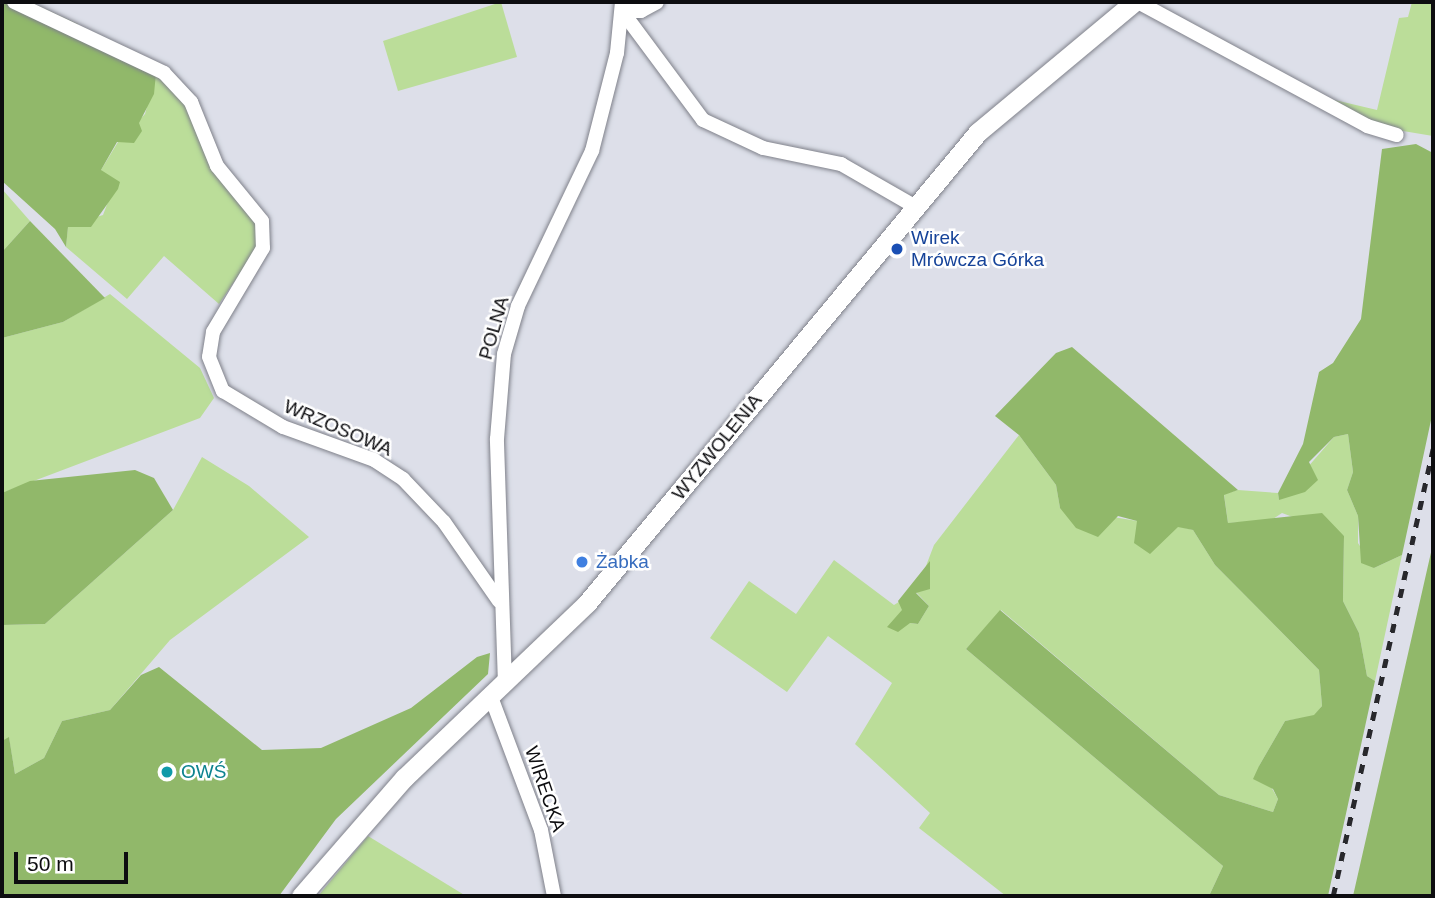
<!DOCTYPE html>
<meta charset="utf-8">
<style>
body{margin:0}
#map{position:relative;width:1435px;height:898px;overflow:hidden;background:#dddfe9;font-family:Arial,sans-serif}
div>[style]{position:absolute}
.green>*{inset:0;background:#bd9}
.forest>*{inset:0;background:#91b86a}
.roads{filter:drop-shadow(0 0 2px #7f818a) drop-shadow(0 0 2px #7f818a)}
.street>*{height:14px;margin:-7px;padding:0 7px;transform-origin:7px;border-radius:7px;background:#fff}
.secondary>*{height:19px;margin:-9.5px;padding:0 9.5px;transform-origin:9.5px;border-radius:9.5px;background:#fff}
.rail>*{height:4.5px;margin-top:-2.25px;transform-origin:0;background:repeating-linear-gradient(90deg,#28282c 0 9px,transparent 0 18px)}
.dots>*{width:19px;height:19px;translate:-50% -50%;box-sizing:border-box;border:4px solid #fff;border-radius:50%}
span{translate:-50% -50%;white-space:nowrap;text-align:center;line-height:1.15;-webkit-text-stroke:5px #fff;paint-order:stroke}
.transit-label{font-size:19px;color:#164399}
.left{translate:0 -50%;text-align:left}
.street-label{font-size:19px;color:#0d0d10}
.shop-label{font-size:19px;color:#366cbe}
.culture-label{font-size:19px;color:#0d838f}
.frame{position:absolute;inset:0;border:4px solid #0d0d10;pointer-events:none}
.scale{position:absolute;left:14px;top:852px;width:114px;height:32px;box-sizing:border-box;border:4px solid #0d0d10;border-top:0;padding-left:9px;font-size:21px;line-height:24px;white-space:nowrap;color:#0d0d10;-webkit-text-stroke:5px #fff;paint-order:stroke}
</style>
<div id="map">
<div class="green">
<div style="clip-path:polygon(501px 2px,517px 57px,398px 91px,383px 41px)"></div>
<div style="clip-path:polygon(1412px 2px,1433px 2px,1433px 136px,1385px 128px,1322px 97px,1377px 110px,1399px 18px,1408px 17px)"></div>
<div style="clip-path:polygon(156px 73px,189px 109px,212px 169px,257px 219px,260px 237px,253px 254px,219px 304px,164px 256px,127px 299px,66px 247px,68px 226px,103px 215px,111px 194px,101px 170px,118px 142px,145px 114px)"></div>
<div style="clip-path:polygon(2px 189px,30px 221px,2px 252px)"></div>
<div style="clip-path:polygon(110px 294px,200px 368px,214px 398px,200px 418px,2px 493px,2px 338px,63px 322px)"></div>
<div style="clip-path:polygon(1348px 434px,1353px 472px,1347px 490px,1358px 516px,1358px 543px,1374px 568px,1402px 555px,1375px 681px,1367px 676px,1359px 633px,1343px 601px,1344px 536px,1282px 513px,1270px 521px,1228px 523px,1224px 494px,1238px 490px,1278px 493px,1279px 500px,1334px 437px)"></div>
<div style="clip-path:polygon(1019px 435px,1056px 485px,1060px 508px,1137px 521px,1161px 541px,1178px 526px,1193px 530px,1215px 565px,1319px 670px,1322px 706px,1314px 716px,1285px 721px,1259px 766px,1278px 799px,1273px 812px,1219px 795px,1001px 610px,966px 649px,1223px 866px,1209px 896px,1006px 896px,919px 828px,930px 813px,855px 744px,892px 683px,828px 636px,787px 692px,710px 638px,749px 581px,796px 614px,834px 560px,894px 605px,902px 600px,910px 623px,918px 624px,929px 606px,916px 592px,934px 545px)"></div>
<div style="clip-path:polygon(202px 457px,249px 486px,309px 537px,170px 640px,110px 710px,62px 721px,44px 758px,15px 774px,9px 738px,2px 741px,2px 625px,45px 624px,173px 510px)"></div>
<div style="clip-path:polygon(368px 836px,466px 896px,318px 896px)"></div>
</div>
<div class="forest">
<div style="clip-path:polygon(2px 2px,30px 2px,78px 24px,75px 36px,156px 73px,154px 94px,139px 123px,142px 131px,134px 143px,117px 142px,101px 170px,120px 182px,118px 189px,91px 227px,68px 227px,66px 247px,55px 229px,2px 181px)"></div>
<div style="clip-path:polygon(1416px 144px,1433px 153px,1433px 411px,1402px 555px,1374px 568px,1361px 563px,1358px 516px,1347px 490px,1353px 472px,1348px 434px,1334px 437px,1309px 462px,1318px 480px,1305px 492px,1279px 500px,1278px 493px,1303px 444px,1319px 372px,1333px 363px,1361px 319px,1382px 149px)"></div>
<div style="clip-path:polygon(30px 221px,105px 298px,63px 322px,2px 338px,2px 252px)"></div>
<div style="clip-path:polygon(1072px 347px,1238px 490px,1224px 495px,1228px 523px,1322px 513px,1344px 536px,1343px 601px,1359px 633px,1367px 676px,1375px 681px,1328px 896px,1209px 896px,1223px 866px,966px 649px,1000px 610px,1219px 795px,1273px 812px,1278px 799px,1273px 789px,1253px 779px,1259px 766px,1285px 721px,1314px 715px,1322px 706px,1319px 670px,1215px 565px,1193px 530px,1178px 527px,1150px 554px,1134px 543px,1137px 521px,1118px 516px,1098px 537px,1076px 528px,1060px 508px,1056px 485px,1019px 435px,995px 416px,1056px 353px)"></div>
<div style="clip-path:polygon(135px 470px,154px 478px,173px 510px,45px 624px,2px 625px,2px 493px,30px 481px)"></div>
<div style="clip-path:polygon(1433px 542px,1433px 896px,1353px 896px,1432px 548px)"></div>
<div style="clip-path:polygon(930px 561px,930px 589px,916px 593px,929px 606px,918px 624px,910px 623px,898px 632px,887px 627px,902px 610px,898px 601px)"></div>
<div style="clip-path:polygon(490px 653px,488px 674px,336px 819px,279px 896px,2px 896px,2px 741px,9px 737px,15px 774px,44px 758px,62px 721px,110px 710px,141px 675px,159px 667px,262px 750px,321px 748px,411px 708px,477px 657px)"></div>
</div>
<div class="roads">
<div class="street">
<div style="left:14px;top:2px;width:166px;rotate:25.3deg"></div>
<div style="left:164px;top:73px;width:40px;rotate:47deg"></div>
<div style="left:191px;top:102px;width:69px;rotate:67.9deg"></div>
<div style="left:217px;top:166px;width:71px;rotate:50.7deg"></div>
<div style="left:262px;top:221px;width:27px;rotate:88deg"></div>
<div style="left:263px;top:248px;width:98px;rotate:120.8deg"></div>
<div style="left:213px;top:332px;width:25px;rotate:99deg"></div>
<div style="left:209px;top:357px;width:37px;rotate:68deg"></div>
<div style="left:223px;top:391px;width:70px;rotate:31deg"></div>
<div style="left:283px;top:427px;width:97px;rotate:19.9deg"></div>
<div style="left:374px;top:460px;width:35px;rotate:33deg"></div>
<div style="left:403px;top:479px;width:59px;rotate:46.4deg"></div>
<div style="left:444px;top:522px;width:96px;rotate:55.2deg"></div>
<div style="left:1138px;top:2px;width:260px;rotate:28.4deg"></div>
<div style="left:1367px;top:126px;width:31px;rotate:17deg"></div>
<div style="left:622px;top:11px;width:136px;rotate:53.4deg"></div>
<div style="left:703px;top:120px;width:66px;rotate:25deg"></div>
<div style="left:763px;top:148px;width:80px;rotate:11.6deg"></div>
<div style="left:841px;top:164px;width:84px;rotate:29.9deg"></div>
<div style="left:622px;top:11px;width:19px"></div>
<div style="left:641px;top:11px;width:18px;rotate:-29deg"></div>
<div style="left:505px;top:684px;width:245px;rotate:-91.9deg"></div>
<div style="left:497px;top:439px;width:85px;rotate:-85.3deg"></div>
<div style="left:504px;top:354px;width:50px;rotate:-73.7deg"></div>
<div style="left:518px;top:306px;width:172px;rotate:-64.5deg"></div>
<div style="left:592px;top:151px;width:101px;rotate:-75.7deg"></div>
<div style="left:617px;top:53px;width:51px;rotate:-84.4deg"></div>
<div style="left:491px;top:697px;width:142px;rotate:69.4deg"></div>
<div style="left:541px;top:830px;width:67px;rotate:78.9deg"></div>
</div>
<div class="secondary">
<div style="left:301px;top:896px;width:157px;rotate:-48.9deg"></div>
<div style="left:404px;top:778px;width:253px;rotate:-43.7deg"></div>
<div style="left:587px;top:603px;width:612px;rotate:-50.3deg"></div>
<div style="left:978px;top:132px;width:203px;rotate:-39.8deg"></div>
</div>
</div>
<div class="rail">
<div style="left:1333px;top:896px;width:458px;rotate:-77.4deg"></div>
</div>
<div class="dots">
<div style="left:897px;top:249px;background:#1a4fb4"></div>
<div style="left:582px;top:562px;background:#3f7fe0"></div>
<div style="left:167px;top:772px;background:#0f9aa8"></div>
</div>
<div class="transit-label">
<span class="left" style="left:911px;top:249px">Wirek<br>Mrówcza Górka</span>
</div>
<div class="street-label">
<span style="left:494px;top:328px;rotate:-74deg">POLNA</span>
<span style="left:338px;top:428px;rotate:23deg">WRZOSOWA</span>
<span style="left:717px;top:447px;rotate:-51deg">WYZWOLENIA</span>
<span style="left:545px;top:789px;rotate:71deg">WIRECKA</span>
</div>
<div class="shop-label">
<span class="left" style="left:596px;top:562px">Żabka</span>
</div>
<div class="culture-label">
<span class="left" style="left:181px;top:772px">OWŚ</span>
</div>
<div class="frame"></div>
<div class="scale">50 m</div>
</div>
